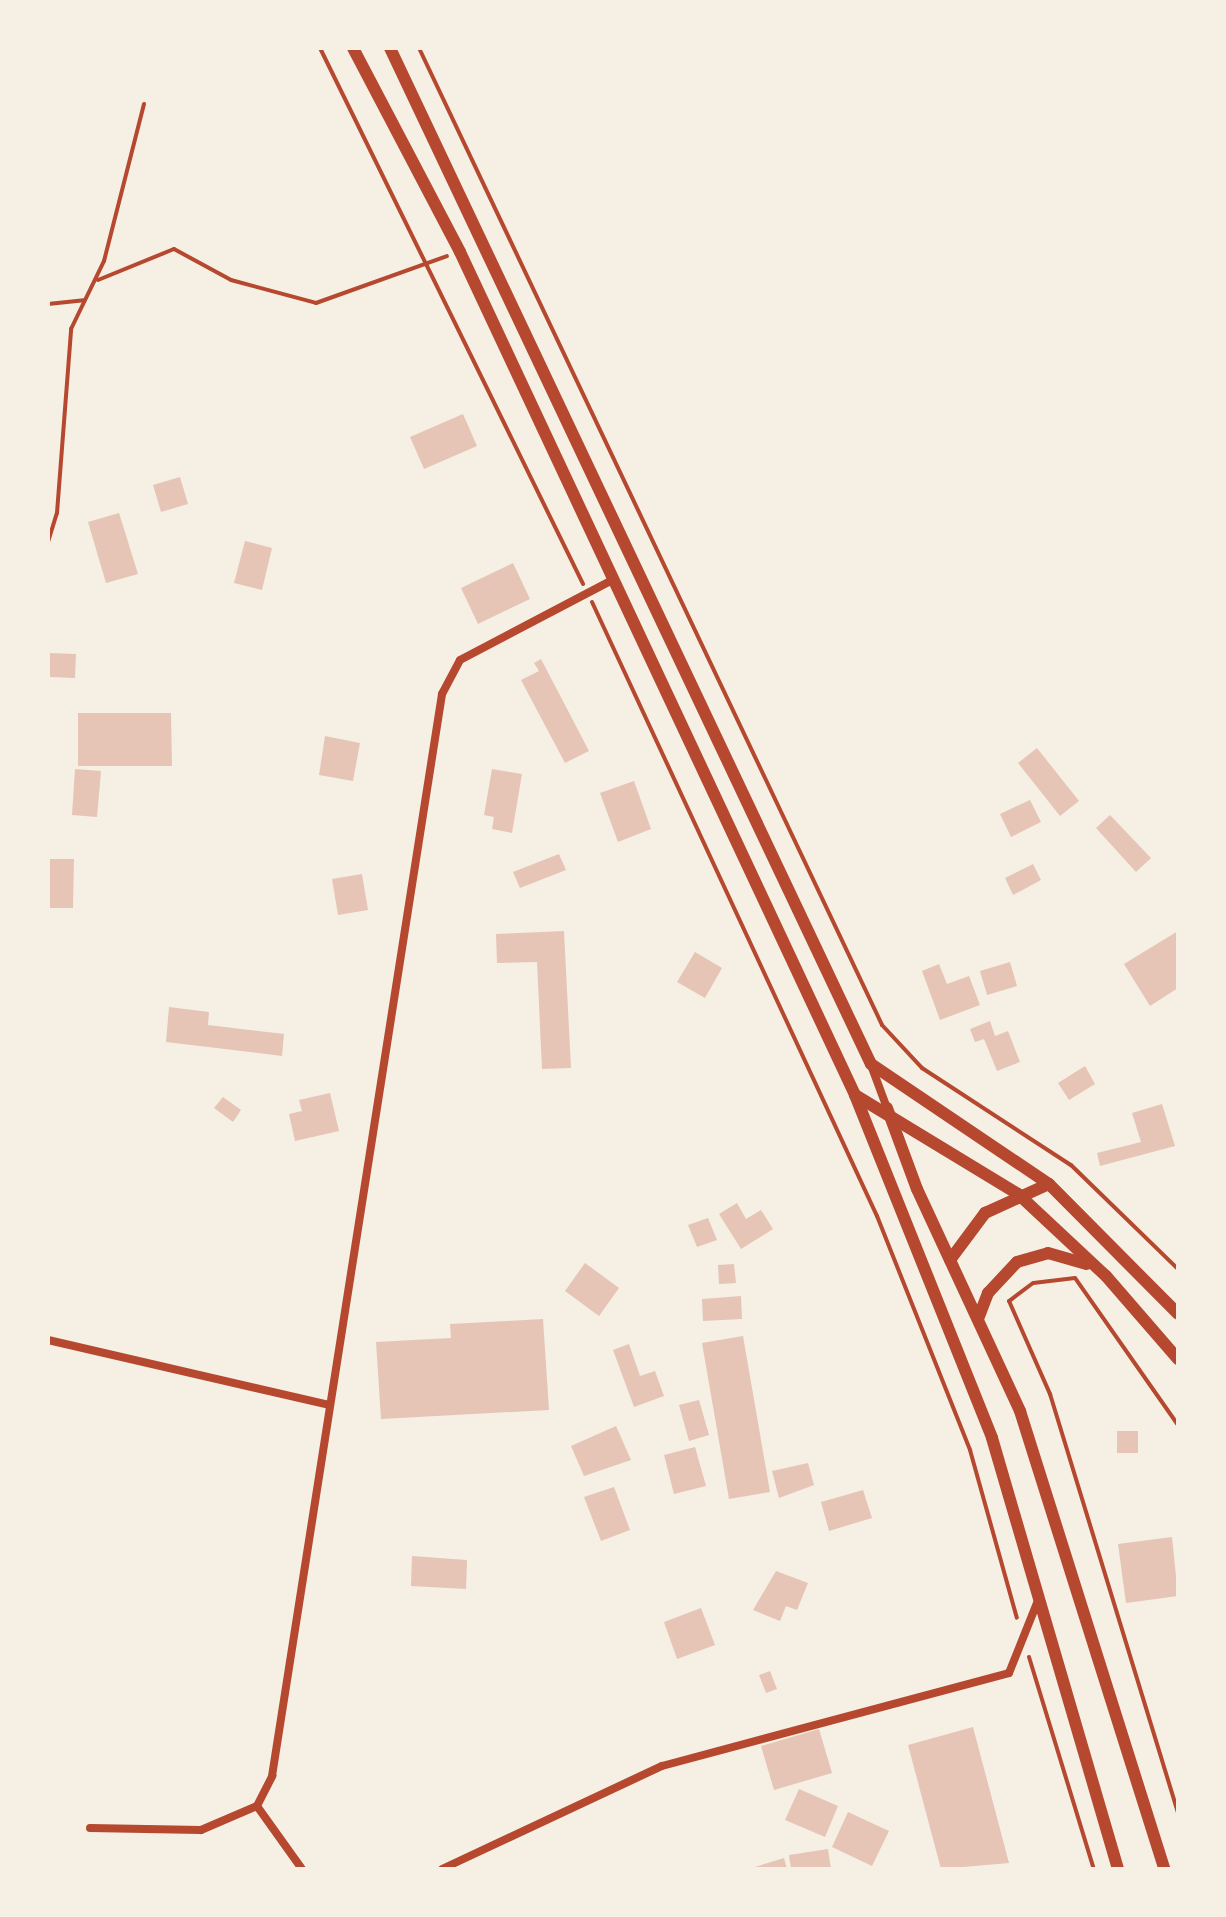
<!DOCTYPE html>
<style>
body{margin:0}
#map{position:relative;width:1226px;height:1917px;overflow:hidden;background:#f6efe4;font-family:"Open Sans",sans-serif}
div>[style]{position:absolute}
.building>*{inset:0;background:#e6c5b7}
.path>*{height:4px;margin:-2px;padding:0 2px;transform-origin:2px;border-radius:2px;background:#b5482f}
.minor>*{height:8px;margin:-4px;padding:0 4px;transform-origin:4px;border-radius:4px;background:#b5482f}
.secondary>*{height:12px;margin:-6px;padding:0 6px;transform-origin:6px;border-radius:6px;background:#b5482f}
span{translate:-50% -50%;white-space:nowrap;text-align:center;line-height:1.15;-webkit-text-stroke:6px #f6efe4;paint-order:stroke}
.frame{position:absolute;inset:0;border:50px solid #f6efe4;pointer-events:none}
</style>
<div id="map">
<div class="building">
<div style="clip-path:polygon(463px 414px,477px 446px,424px 469px,410px 437px)"></div>
<div style="clip-path:polygon(180px 477px,188px 504px,161px 512px,153px 485px)"></div>
<div style="clip-path:polygon(119px 513px,138px 574px,106px 583px,88px 522px)"></div>
<div style="clip-path:polygon(245px 541px,272px 548px,262px 590px,234px 583px)"></div>
<div style="clip-path:polygon(513px 563px,530px 599px,478px 624px,461px 588px)"></div>
<div style="clip-path:polygon(50px 653px,76px 654px,75px 678px,50px 677px)"></div>
<div style="clip-path:polygon(541px 659px,589px 751px,565px 763px,521px 680px,539px 671px,534px 663px)"></div>
<div style="clip-path:polygon(78px 713px,171px 713px,172px 766px,78px 766px)"></div>
<div style="clip-path:polygon(325px 736px,360px 743px,353px 781px,319px 775px)"></div>
<div style="clip-path:polygon(1037px 748px,1079px 801px,1060px 816px,1018px 763px)"></div>
<div style="clip-path:polygon(75px 769px,101px 771px,97px 817px,72px 815px)"></div>
<div style="clip-path:polygon(492px 769px,522px 774px,512px 833px,492px 829px,494px 817px,484px 815px)"></div>
<div style="clip-path:polygon(634px 781px,651px 829px,618px 842px,600px 793px)"></div>
<div style="clip-path:polygon(1030px 800px,1041px 822px,1011px 837px,1000px 814px)"></div>
<div style="clip-path:polygon(1110px 815px,1151px 858px,1136px 872px,1096px 828px)"></div>
<div style="clip-path:polygon(559px 854px,566px 870px,520px 888px,513px 872px)"></div>
<div style="clip-path:polygon(48px 859px,74px 859px,73px 908px,48px 908px)"></div>
<div style="clip-path:polygon(1033px 864px,1041px 880px,1013px 895px,1005px 878px)"></div>
<div style="clip-path:polygon(362px 874px,368px 910px,338px 915px,332px 879px)"></div>
<div style="clip-path:polygon(564px 931px,571px 1068px,542px 1069px,537px 962px,497px 963px,496px 934px)"></div>
<div style="clip-path:polygon(1178px 931px,1178px 988px,1150px 1006px,1124px 964px)"></div>
<div style="clip-path:polygon(695px 952px,722px 968px,705px 998px,677px 982px)"></div>
<div style="clip-path:polygon(1010px 962px,1017px 986px,987px 995px,980px 971px)"></div>
<div style="clip-path:polygon(939px 964px,947px 984px,969px 976px,980px 1005px,940px 1020px,922px 971px)"></div>
<div style="clip-path:polygon(169px 1007px,209px 1012px,208px 1025px,284px 1034px,282px 1056px,166px 1042px)"></div>
<div style="clip-path:polygon(990px 1021px,995px 1036px,1008px 1031px,1020px 1062px,997px 1071px,984px 1039px,975px 1042px,970px 1029px)"></div>
<div style="clip-path:polygon(1085px 1066px,1095px 1084px,1069px 1100px,1058px 1083px)"></div>
<div style="clip-path:polygon(330px 1093px,339px 1131px,295px 1141px,289px 1114px,302px 1111px,299px 1100px)"></div>
<div style="clip-path:polygon(223px 1097px,241px 1110px,233px 1122px,214px 1108px)"></div>
<div style="clip-path:polygon(1162px 1104px,1175px 1146px,1100px 1166px,1097px 1153px,1141px 1142px,1132px 1113px)"></div>
<div style="clip-path:polygon(737px 1203px,746px 1219px,761px 1210px,773px 1229px,741px 1249px,719px 1214px)"></div>
<div style="clip-path:polygon(708px 1218px,717px 1240px,697px 1247px,688px 1225px)"></div>
<div style="clip-path:polygon(585px 1263px,619px 1288px,599px 1316px,565px 1291px)"></div>
<div style="clip-path:polygon(734px 1264px,736px 1283px,719px 1284px,718px 1265px)"></div>
<div style="clip-path:polygon(741px 1296px,742px 1319px,703px 1321px,702px 1299px)"></div>
<div style="clip-path:polygon(543px 1319px,549px 1410px,381px 1419px,376px 1342px,451px 1338px,450px 1324px)"></div>
<div style="clip-path:polygon(743px 1336px,770px 1492px,729px 1499px,702px 1343px)"></div>
<div style="clip-path:polygon(629px 1344px,640px 1376px,655px 1371px,664px 1396px,634px 1407px,613px 1350px)"></div>
<div style="clip-path:polygon(699px 1400px,709px 1435px,689px 1441px,679px 1405px)"></div>
<div style="clip-path:polygon(616px 1426px,631px 1460px,584px 1476px,571px 1446px)"></div>
<div style="clip-path:polygon(1117px 1431px,1138px 1431px,1138px 1453px,1117px 1453px)"></div>
<div style="clip-path:polygon(695px 1447px,706px 1486px,674px 1494px,664px 1455px)"></div>
<div style="clip-path:polygon(808px 1463px,814px 1485px,779px 1498px,772px 1471px)"></div>
<div style="clip-path:polygon(614px 1487px,630px 1530px,601px 1541px,584px 1497px)"></div>
<div style="clip-path:polygon(863px 1490px,872px 1518px,829px 1531px,821px 1502px)"></div>
<div style="clip-path:polygon(1172px 1537px,1178px 1596px,1126px 1603px,1118px 1544px)"></div>
<div style="clip-path:polygon(412px 1556px,467px 1560px,466px 1589px,411px 1586px)"></div>
<div style="clip-path:polygon(776px 1571px,808px 1583px,797px 1610px,786px 1606px,780px 1621px,753px 1610px)"></div>
<div style="clip-path:polygon(701px 1608px,715px 1645px,677px 1659px,664px 1622px)"></div>
<div style="clip-path:polygon(770px 1671px,777px 1689px,766px 1693px,759px 1675px)"></div>
<div style="clip-path:polygon(973px 1727px,1009px 1863px,941px 1869px,908px 1745px)"></div>
<div style="clip-path:polygon(819px 1729px,832px 1773px,774px 1790px,761px 1746px)"></div>
<div style="clip-path:polygon(799px 1789px,838px 1806px,825px 1837px,785px 1820px)"></div>
<div style="clip-path:polygon(848px 1812px,889px 1831px,872px 1866px,832px 1847px)"></div>
<div style="clip-path:polygon(828px 1849px,831px 1869px,791px 1869px,789px 1855px)"></div>
<div style="clip-path:polygon(784px 1858px,787px 1869px,756px 1869px,755px 1867px)"></div>
</div>
<div class="path">
<div style="left:320px;top:48px;width:597px;rotate:63.86deg"></div>
<div style="left:419px;top:48px;width:1081px;rotate:64.64deg"></div>
<div style="left:882px;top:1025px;width:59px;rotate:47.1deg"></div>
<div style="left:922px;top:1068px;width:178px;rotate:33.1deg"></div>
<div style="left:1071px;top:1165px;width:149px;rotate:44.2deg"></div>
<div style="left:98px;top:280px;width:82px;rotate:-22.2deg"></div>
<div style="left:174px;top:249px;width:65px;rotate:28.5deg"></div>
<div style="left:231px;top:280px;width:88px;rotate:15.1deg"></div>
<div style="left:316px;top:303px;width:139px;rotate:-19.7deg"></div>
<div style="left:48px;top:304px;width:36px;rotate:-6deg"></div>
<div style="left:48px;top:542px;width:30px;rotate:-73deg"></div>
<div style="left:57px;top:513px;width:185px;rotate:-85.6deg"></div>
<div style="left:71px;top:329px;width:76px;rotate:-64.1deg"></div>
<div style="left:104px;top:261px;width:162px;rotate:-75.7deg"></div>
<div style="left:592px;top:602px;width:677px;rotate:65.1deg"></div>
<div style="left:877px;top:1216px;width:252px;rotate:68.3deg"></div>
<div style="left:970px;top:1450px;width:174px;rotate:74.4deg"></div>
<div style="left:1178px;top:1425px;width:179px;rotate:-125deg"></div>
<div style="left:1075px;top:1278px;width:42px;rotate:173.2deg"></div>
<div style="left:1033px;top:1283px;width:30px;rotate:143deg"></div>
<div style="left:1009px;top:1301px;width:102px;rotate:66.2deg"></div>
<div style="left:1050px;top:1394px;width:438px;rotate:73deg"></div>
<div style="left:1029px;top:1657px;width:222px;rotate:73deg"></div>
</div>
<div class="minor">
<div style="left:871px;top:1065px;width:46px;rotate:69.6deg"></div>
<div style="left:48px;top:1340px;width:285px;rotate:13deg"></div>
<div style="left:257px;top:1806px;width:77px;rotate:54.5deg"></div>
<div style="left:90px;top:1828px;width:111px;rotate:1deg"></div>
<div style="left:201px;top:1830px;width:61px;rotate:-23.2deg"></div>
<div style="left:257px;top:1806px;width:34px;rotate:-63deg"></div>
<div style="left:272px;top:1776px;width:1095px;rotate:-81.07deg"></div>
<div style="left:442px;top:694px;width:38px;rotate:-62deg"></div>
<div style="left:460px;top:660px;width:174px;rotate:-27.7deg"></div>
<div style="left:442px;top:1869px;width:243px;rotate:-25.1deg"></div>
<div style="left:662px;top:1766px;width:359px;rotate:-15deg"></div>
<div style="left:1009px;top:1673px;width:81px;rotate:-68.2deg"></div>
</div>
<div class="secondary">
<div style="left:353px;top:48px;width:230px;rotate:62.3deg"></div>
<div style="left:460px;top:252px;width:931px;rotate:64.89deg"></div>
<div style="left:855px;top:1095px;width:369px;rotate:68.2deg"></div>
<div style="left:992px;top:1438px;width:449px;rotate:73.7deg"></div>
<div style="left:390px;top:48px;width:1124px;rotate:64.67deg"></div>
<div style="left:871px;top:1064px;width:215px;rotate:34deg"></div>
<div style="left:1049px;top:1184px;width:183px;rotate:45.2deg"></div>
<div style="left:855px;top:1095px;width:191px;rotate:31.3deg"></div>
<div style="left:1018px;top:1194px;width:120px;rotate:43deg"></div>
<div style="left:1106px;top:1276px;width:110px;rotate:49.1deg"></div>
<div style="left:887px;top:1108px;width:86px;rotate:69.7deg"></div>
<div style="left:917px;top:1189px;width:245px;rotate:65.1deg"></div>
<div style="left:1020px;top:1411px;width:480px;rotate:72.5deg"></div>
<div style="left:950px;top:1260px;width:59px;rotate:-53.3deg"></div>
<div style="left:985px;top:1213px;width:70px;rotate:-24.4deg"></div>
<div style="left:978px;top:1319px;width:28px;rotate:-69deg"></div>
<div style="left:988px;top:1293px;width:42px;rotate:-46.9deg"></div>
<div style="left:1017px;top:1262px;width:32px;rotate:-16deg"></div>
<div style="left:1048px;top:1253px;width:40px;rotate:16deg"></div>
</div>
<div class="frame"></div>
</div>
